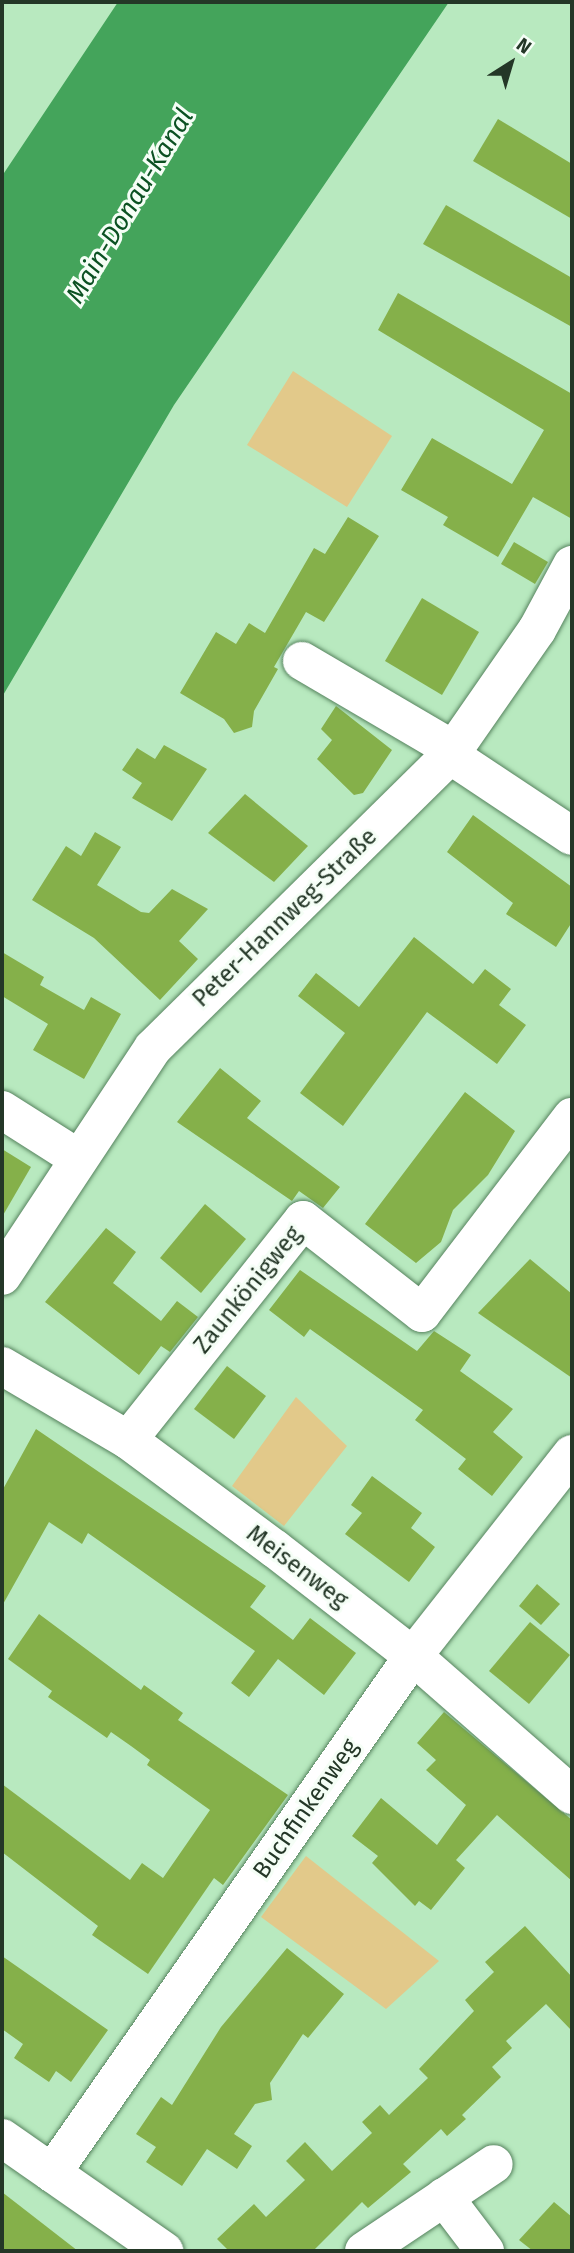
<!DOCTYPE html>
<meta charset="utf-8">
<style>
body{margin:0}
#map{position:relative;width:574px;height:2253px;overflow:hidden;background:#b8e9bf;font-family:"Fira Sans",sans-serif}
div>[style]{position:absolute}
.green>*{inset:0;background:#e2c98a}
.water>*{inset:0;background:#44a45b}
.building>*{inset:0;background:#85b04a}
.roads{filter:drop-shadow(0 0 2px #56835e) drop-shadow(0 0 2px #56835e)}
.minor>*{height:38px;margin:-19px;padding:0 19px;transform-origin:19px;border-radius:19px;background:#fff}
span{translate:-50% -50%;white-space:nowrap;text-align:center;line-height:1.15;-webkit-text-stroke:6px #f5fef6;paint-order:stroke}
.street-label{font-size:24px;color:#243727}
.water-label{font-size:26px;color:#0b5122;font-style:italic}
.frame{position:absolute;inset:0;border:4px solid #243727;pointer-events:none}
.north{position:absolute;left:476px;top:28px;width:70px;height:70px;-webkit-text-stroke:5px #f5fef6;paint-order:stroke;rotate:37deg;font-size:19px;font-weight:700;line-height:28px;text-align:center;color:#243727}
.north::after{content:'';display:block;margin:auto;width:24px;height:32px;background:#243727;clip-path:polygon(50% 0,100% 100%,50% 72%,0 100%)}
</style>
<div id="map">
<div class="green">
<div style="clip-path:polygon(293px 371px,392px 436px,347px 507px,247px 445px)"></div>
<div style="clip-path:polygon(296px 1397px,347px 1446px,284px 1526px,232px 1486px)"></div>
<div style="clip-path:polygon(306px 1856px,439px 1961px,386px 2009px,261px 1917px)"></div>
</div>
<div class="water">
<div style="clip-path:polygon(118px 2px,449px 2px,174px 405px,2px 697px,2px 176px)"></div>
</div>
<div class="building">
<div style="clip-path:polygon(498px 119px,572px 164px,572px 219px,473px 161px)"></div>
<div style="clip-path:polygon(446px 205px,572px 278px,572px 327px,423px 244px)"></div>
<div style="clip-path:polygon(398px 293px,572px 394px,572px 519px,533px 497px,498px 557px,443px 525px,448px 517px,401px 490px,432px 438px,512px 484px,544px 430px,378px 330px)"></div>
<div style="clip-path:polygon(348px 517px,379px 536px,324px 622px,306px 612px,274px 667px,278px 669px,254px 711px,252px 727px,234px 733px,224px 719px,180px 693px,216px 632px,236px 644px,249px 623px,265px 633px,314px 548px,325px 554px)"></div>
<div style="clip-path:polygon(514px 542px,548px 562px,535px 584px,501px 564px)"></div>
<div style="clip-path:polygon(422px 598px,479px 632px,442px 695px,385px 661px)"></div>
<div style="clip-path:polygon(336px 706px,392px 750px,363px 793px,354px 795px,317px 759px,332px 740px,321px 729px)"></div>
<div style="clip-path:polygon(164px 745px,207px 769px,172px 821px,132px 798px,142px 783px,122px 770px,137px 748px,155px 759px)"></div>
<div style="clip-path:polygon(245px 794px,308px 846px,274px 882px,208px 833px)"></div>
<div style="clip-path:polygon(473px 815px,572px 887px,572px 922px,556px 947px,506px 914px,513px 903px,447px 852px)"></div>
<div style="clip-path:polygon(95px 832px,121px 847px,97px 885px,141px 912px,149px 913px,172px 889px,208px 909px,179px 941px,198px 959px,160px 1000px,94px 938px,32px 900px,66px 846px,81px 856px)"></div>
<div style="clip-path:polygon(414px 937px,473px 984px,485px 969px,511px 989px,499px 1005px,526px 1025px,497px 1064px,427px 1012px,343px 1126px,300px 1093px,345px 1033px,298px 996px,316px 973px,359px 1007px)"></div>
<div style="clip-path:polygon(2px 952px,44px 977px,40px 985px,84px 1010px,91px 997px,121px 1014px,84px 1079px,33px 1050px,48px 1024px,2px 996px)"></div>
<div style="clip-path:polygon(220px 1068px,261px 1101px,247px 1118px,340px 1187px,323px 1208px,299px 1191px,292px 1201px,177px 1122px)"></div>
<div style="clip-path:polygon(465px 1092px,515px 1131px,488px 1175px,453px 1210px,441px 1242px,416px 1263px,365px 1224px)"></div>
<div style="clip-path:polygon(2px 1149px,31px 1167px,2px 1217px)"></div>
<div style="clip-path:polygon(205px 1204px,246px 1239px,201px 1293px,160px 1258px)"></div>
<div style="clip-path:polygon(106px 1228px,136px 1252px,113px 1283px,161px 1321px,177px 1301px,198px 1317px,170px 1352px,161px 1346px,139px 1375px,45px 1302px)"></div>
<div style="clip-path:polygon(530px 1259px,572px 1294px,572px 1378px,478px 1313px)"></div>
<div style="clip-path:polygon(300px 1270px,417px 1351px,434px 1331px,471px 1355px,460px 1371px,513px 1409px,493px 1432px,523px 1457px,492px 1496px,458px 1469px,466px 1459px,415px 1420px,423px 1410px,310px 1329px,304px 1337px,269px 1310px)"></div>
<div style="clip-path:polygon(227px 1366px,266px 1396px,234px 1439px,194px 1409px)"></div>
<div style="clip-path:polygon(36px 1429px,266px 1586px,250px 1607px,293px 1640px,310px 1618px,356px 1653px,324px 1695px,278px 1659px,249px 1697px,231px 1683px,255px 1651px,88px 1533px,82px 1544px,49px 1522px,2px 1606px,2px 1491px)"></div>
<div style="clip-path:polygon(372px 1476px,422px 1513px,411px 1528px,435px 1547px,409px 1582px,345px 1534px,362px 1513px,351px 1505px)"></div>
<div style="clip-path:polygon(537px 1584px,560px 1604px,541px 1625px,519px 1606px)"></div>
<div style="clip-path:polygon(39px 1614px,141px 1690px,144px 1685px,183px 1713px,178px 1720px,288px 1795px,223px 1885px,214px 1878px,148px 1974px,92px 1935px,98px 1926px,2px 1852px,2px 1784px,130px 1880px,142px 1863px,163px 1878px,210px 1810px,147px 1765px,150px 1760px,131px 1746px,111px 1732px,107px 1738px,48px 1697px,52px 1691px,8px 1659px)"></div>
<div style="clip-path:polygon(530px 1622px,570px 1655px,529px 1704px,489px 1671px)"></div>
<div style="clip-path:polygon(444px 1712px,572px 1820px,572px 1881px,497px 1815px,456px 1860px,465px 1868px,431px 1910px,419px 1901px,415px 1906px,372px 1863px,378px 1856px,352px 1836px,381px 1798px,437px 1845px,466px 1805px,426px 1770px,436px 1760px,417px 1743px)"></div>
<div style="clip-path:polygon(525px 1926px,572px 1977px,572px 2031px,546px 2004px,506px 2041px,512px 2048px,492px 2067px,501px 2077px,462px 2115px,466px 2119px,447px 2136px,441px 2129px,403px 2164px,411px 2172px,368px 2208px,362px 2202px,313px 2251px,229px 2251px,217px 2239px,254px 2204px,266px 2217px,305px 2180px,286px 2161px,305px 2142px,332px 2171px,372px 2133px,362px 2122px,380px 2105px,389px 2115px,428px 2078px,419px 2069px,474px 2011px,465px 2000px,494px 1972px,485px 1962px)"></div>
<div style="clip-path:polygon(287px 1948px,344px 1994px,308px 2038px,303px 2034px,270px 2083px,272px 2100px,255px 2104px,234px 2134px,252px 2146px,237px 2169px,207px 2149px,182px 2186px,146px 2162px,156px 2147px,136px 2134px,161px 2097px,172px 2105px,221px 2027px)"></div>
<div style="clip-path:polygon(2px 1956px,108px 2030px,71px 2082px,56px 2071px,49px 2082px,14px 2058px,23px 2044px,2px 2029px)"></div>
<div style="clip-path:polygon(2px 2192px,78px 2251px,2px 2251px)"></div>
<div style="clip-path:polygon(554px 2202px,572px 2217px,572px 2251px,533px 2251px,519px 2240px)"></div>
</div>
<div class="roads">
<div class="minor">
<div style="left:302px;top:661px;width:176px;rotate:30.4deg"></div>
<div style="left:450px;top:755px;width:146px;rotate:33.6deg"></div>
<div style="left:2px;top:1110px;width:88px;rotate:32.4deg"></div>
<div style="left:2px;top:1276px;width:273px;rotate:-56.5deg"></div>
<div style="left:153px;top:1048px;width:417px;rotate:-44.6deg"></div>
<div style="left:450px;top:755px;width:152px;rotate:-55.2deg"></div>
<div style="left:537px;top:630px;width:74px;rotate:-61.7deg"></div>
<div style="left:2px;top:1366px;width:146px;rotate:30.4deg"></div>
<div style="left:128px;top:1440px;width:183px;rotate:36.6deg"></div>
<div style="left:275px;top:1549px;width:175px;rotate:37.8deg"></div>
<div style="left:413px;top:1656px;width:211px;rotate:41.2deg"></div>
<div style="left:128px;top:1440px;width:281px;rotate:-51.5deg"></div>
<div style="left:303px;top:1220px;width:151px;rotate:38deg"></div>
<div style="left:422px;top:1313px;width:247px;rotate:-52.6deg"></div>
<div style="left:2px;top:2138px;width:198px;rotate:34.9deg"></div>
<div style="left:52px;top:2173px;width:631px;rotate:-55.07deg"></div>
<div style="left:413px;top:1656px;width:257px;rotate:-51.8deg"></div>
<div style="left:444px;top:2197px;width:68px;rotate:52.8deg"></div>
<div style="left:364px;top:2251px;width:156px;rotate:-33.8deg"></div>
</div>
</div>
<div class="street-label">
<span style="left:285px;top:918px;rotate:-44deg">Peter-Hannweg-Straße</span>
<span style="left:248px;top:1290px;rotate:-51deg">Zaunkönigweg</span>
<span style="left:297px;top:1567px;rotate:37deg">Meisenweg</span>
<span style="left:306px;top:1809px;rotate:-55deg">Buchfinkenweg</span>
</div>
<div class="water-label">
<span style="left:130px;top:206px;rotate:-59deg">Main-Donau-Kanal</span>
</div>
<div class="frame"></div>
<div class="north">N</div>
</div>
